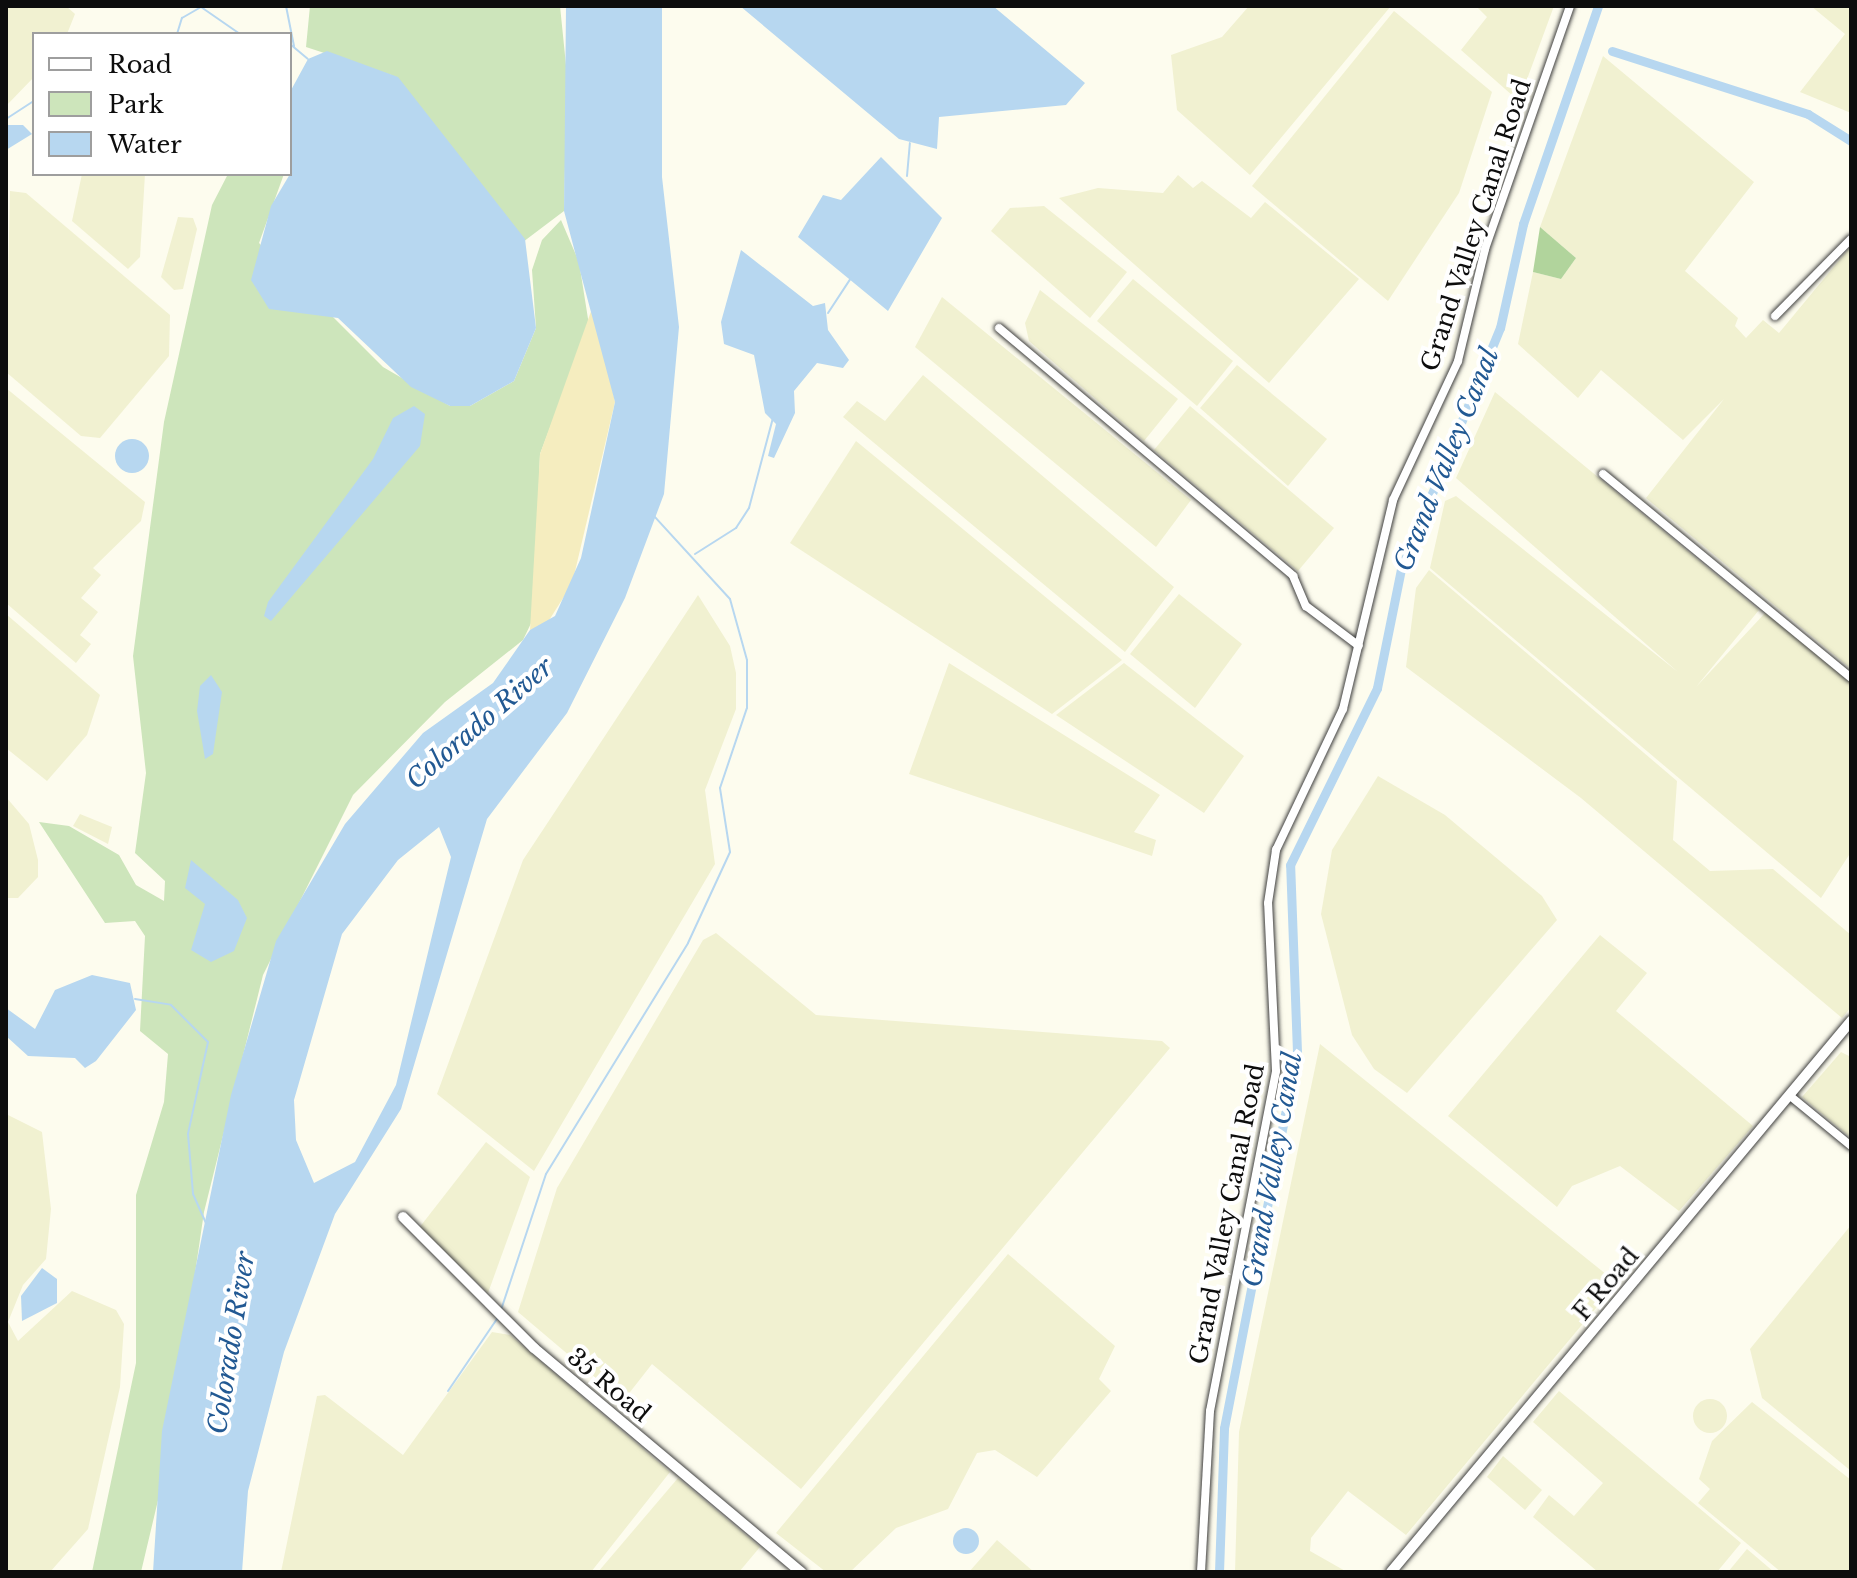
<!DOCTYPE html>
<style>
body{margin:0}
#map{position:relative;width:1857px;height:1578px;overflow:hidden;background:#fdfcee;font-family:"Libre Baskerville",serif}
div>[style]{position:absolute}
.farmland>*{inset:0;background:#f1f1d1}
.round{border-radius:50%}
.green>*{inset:0;background:#cde5bb}
.forest>*{inset:0;background:#b1d49c}
.sand>*{inset:0;background:#f5edbf}
.water>*{inset:0;background:#b7d7f0}
.stream>*{height:2px;margin:-1px;padding:0 1px;transform-origin:1px;border-radius:1px;background:#b7d7f0}
.canal>*{height:9px;margin:-4.5px;padding:0 4.5px;transform-origin:4.5px;border-radius:4.5px;background:#b7d7f0}
.roads{filter:drop-shadow(0 0 2px #404040) drop-shadow(0 0 2px #404040)}
.minor>*{height:8px;margin:-4px;padding:0 4px;transform-origin:4px;border-radius:4px;background:#fff}
.tertiary>*{height:10px;margin:-5px;padding:0 5px;transform-origin:5px;border-radius:5px;background:#fff}
span{translate:-50% -50%;white-space:nowrap;text-align:center;line-height:1.15;-webkit-text-stroke:8px #fff;paint-order:stroke}
.street-label{font-size:24px;color:#0d0d0d}
.water-label{font-size:26px;color:#225993;font-style:italic}
.frame{position:absolute;inset:0;border:8px solid #0d0d0d;pointer-events:none}
.legend{position:absolute;left:32px;top:32px;width:260px;height:144px;box-sizing:border-box;background:#fff;border:2px solid #9e9e9e;margin:0;padding:10px 14px;list-style:none;font-size:24px;color:#0d0d0d}
.legend li{display:flex;align-items:center;gap:16px;height:40px}
.legend b{width:40px;border:2px solid #9e9e9e}
</style>
<div id="map">
<div class="farmland">
<div style="clip-path:polygon(6px 6px,66px 6px,75px 14px,67px 34px,34px 34px,34px 77px,6px 106px)"></div>
<div style="clip-path:polygon(1249px 6px,1391px 6px,1250px 175px,1177px 110px,1171px 55px,1222px 37px)"></div>
<div style="clip-path:polygon(1476px 6px,1554px 6px,1522px 93px,1513px 96px,1461px 50px,1487px 17px)"></div>
<div style="clip-path:polygon(1811px 6px,1851px 6px,1851px 113px,1800px 92px,1845px 34px)"></div>
<div style="clip-path:polygon(1394px 11px,1492px 92px,1459px 193px,1388px 301px,1252px 186px)"></div>
<div style="clip-path:polygon(1603px 56px,1754px 182px,1685px 271px,1738px 318px,1735px 326px,1746px 338px,1763px 320px,1779px 333px,1851px 246px,1851px 669px,1646px 498px,1724px 399px,1683px 440px,1601px 370px,1578px 398px,1518px 344px,1533px 272px,1561px 279px,1576px 258px,1540px 227px)"></div>
<div style="clip-path:polygon(82px 174px,145px 174px,140px 257px,128px 269px,72px 221px)"></div>
<div style="clip-path:polygon(1178px 175px,1193px 188px,1202px 181px,1251px 218px,1265px 202px,1359px 279px,1269px 383px,1059px 198px,1098px 188px,1163px 193px)"></div>
<div style="clip-path:polygon(10px 191px,26px 193px,170px 315px,169px 356px,100px 438px,81px 436px,6px 372px)"></div>
<div style="clip-path:polygon(1044px 206px,1127px 272px,1090px 318px,991px 231px,1010px 208px)"></div>
<div style="clip-path:polygon(178px 217px,193px 218px,197px 229px,183px 289px,174px 290px,161px 277px)"></div>
<div style="clip-path:polygon(1133px 279px,1233px 361px,1197px 406px,1097px 321px)"></div>
<div style="clip-path:polygon(1040px 290px,1178px 399px,1144px 441px,1029px 341px,1025px 323px)"></div>
<div style="clip-path:polygon(942px 297px,1191px 500px,1156px 547px,915px 347px)"></div>
<div style="clip-path:polygon(1237px 365px,1327px 439px,1288px 486px,1200px 408px)"></div>
<div style="clip-path:polygon(923px 375px,1174px 587px,1125px 652px,843px 417px,857px 401px,885px 421px)"></div>
<div style="clip-path:polygon(6px 388px,145px 502px,141px 521px,93px 568px,101px 575px,81px 598px,98px 612px,80px 635px,91px 644px,76px 663px,6px 603px)"></div>
<div style="clip-path:polygon(1495px 392px,1759px 610px,1696px 687px,1766px 612px,1851px 683px,1851px 852px,1821px 898px,1430px 568px,1445px 501px,1456px 496px,1678px 672px,1456px 478px)"></div>
<div style="clip-path:polygon(1190px 406px,1334px 528px,1298px 571px,1154px 450px)"></div>
<div style="clip-path:polygon(856px 441px,1122px 660px,1052px 714px,790px 543px)"></div>
<div style="clip-path:polygon(1429px 570px,1677px 781px,1673px 840px,1710px 871px,1773px 869px,1851px 935px,1851px 1007px,1842px 1018px,1581px 798px,1406px 667px,1416px 588px)"></div>
<div style="clip-path:polygon(1179px 594px,1242px 644px,1195px 708px,1130px 654px)"></div>
<div style="clip-path:polygon(698px 595px,730px 646px,736px 673px,736px 709px,705px 790px,715px 864px,534px 1171px,437px 1094px,523px 860px)"></div>
<div style="clip-path:polygon(6px 614px,100px 695px,87px 735px,47px 781px,6px 748px)"></div>
<div style="clip-path:polygon(949px 663px,1160px 795px,1134px 832px,1156px 840px,1152px 856px,909px 774px)"></div>
<div style="clip-path:polygon(1124px 663px,1244px 756px,1204px 813px,1056px 715px)"></div>
<div style="clip-path:polygon(1378px 776px,1445px 815px,1542px 896px,1557px 920px,1407px 1093px,1374px 1069px,1352px 1035px,1321px 914px,1332px 850px)"></div>
<div style="clip-path:polygon(6px 797px,29px 824px,38px 860px,38px 877px,18px 898px,6px 898px)"></div>
<div style="clip-path:polygon(80px 814px,112px 827px,108px 844px,73px 826px)"></div>
<div style="clip-path:polygon(716px 933px,816px 1015px,1162px 1041px,1170px 1048px,801px 1489px,652px 1364px,623px 1401px,518px 1312px,557px 1188px,703px 940px)"></div>
<div style="clip-path:polygon(1600px 935px,1647px 973px,1616px 1011px,1753px 1126px,1679px 1211px,1620px 1166px,1572px 1186px,1557px 1207px,1448px 1116px)"></div>
<div style="clip-path:polygon(1320px 1044px,1617px 1283px,1406px 1535px,1348px 1491px,1311px 1538px,1310px 1551px,1347px 1572px,1235px 1572px,1239px 1432px)"></div>
<div style="clip-path:polygon(1841px 1052px,1851px 1057px,1851px 1138px,1802px 1097px)"></div>
<div style="clip-path:polygon(6px 1114px,42px 1132px,51px 1209px,46px 1259px,23px 1285px,8px 1322px,18px 1341px,72px 1291px,116px 1310px,124px 1324px,120px 1387px,88px 1529px,50px 1572px,6px 1572px)"></div>
<div style="clip-path:polygon(486px 1142px,530px 1177px,488px 1293px,419px 1228px)"></div>
<div style="clip-path:polygon(1851px 1225px,1851px 1471px,1762px 1398px,1750px 1349px)"></div>
<div style="clip-path:polygon(1008px 1254px,1115px 1346px,1099px 1379px,1111px 1391px,1037px 1477px,995px 1450px,977px 1453px,948px 1509px,896px 1528px,850px 1572px,826px 1572px,776px 1533px)"></div>
<div style="clip-path:polygon(492px 1332px,510px 1335px,670px 1472px,591px 1572px,281px 1572px,317px 1396px,325px 1395px,403px 1455px)"></div>
<div style="clip-path:polygon(1559px 1391px,1741px 1543px,1717px 1572px,1598px 1572px,1533px 1517px,1549px 1495px,1574px 1516px,1603px 1483px,1533px 1422px)"></div>
<div class="round" style="left:1693px;top:1399px;width:34px;height:34px"></div>
<div style="clip-path:polygon(1752px 1402px,1851px 1480px,1851px 1572px,1781px 1572px,1698px 1503px,1710px 1489px,1699px 1479px,1712px 1441px)"></div>
<div style="clip-path:polygon(1503px 1456px,1542px 1490px,1525px 1510px,1487px 1477px)"></div>
<div style="clip-path:polygon(678px 1478px,760px 1547px,739px 1572px,598px 1572px)"></div>
<div style="clip-path:polygon(997px 1540px,1034px 1572px,969px 1572px)"></div>
<div style="clip-path:polygon(1747px 1549px,1774px 1572px,1728px 1572px)"></div>
</div>
<div class="green">
<div style="clip-path:polygon(310px 6px,560px 6px,567px 75px,564px 211px,523px 242px,391px 75px,306px 47px)"></div>
<div style="clip-path:polygon(228px 174px,284px 174px,259px 243px,383px 367px,450px 406px,470px 406px,514px 381px,536px 328px,532px 270px,542px 240px,561px 220px,579px 262px,589px 325px,540px 454px,534px 617px,523px 640px,445px 702px,353px 795px,263px 975px,204px 1212px,168px 1458px,141px 1572px,92px 1572px,136px 1363px,136px 1195px,164px 1102px,168px 1054px,140px 1031px,145px 936px,135px 921px,105px 923px,39px 822px,69px 826px,119px 855px,136px 885px,164px 901px,165px 881px,135px 853px,146px 773px,133px 656px,164px 422px,212px 205px)"></div>
</div>
<div class="forest">
<div style="clip-path:polygon(1540px 227px,1576px 258px,1561px 279px,1533px 272px)"></div>
</div>
<div class="sand">
<div style="clip-path:polygon(594px 303px,615px 402px,572px 584px,546px 625px,530px 630px,540px 454px)"></div>
</div>
<div class="water">
<div style="clip-path:polygon(evenodd,566px 6px,662px 6px,662px 177px,679px 327px,664px 494px,625px 598px,567px 713px,487px 819px,401px 1109px,335px 1214px,284px 1352px,248px 1491px,242px 1572px,153px 1572px,162px 1431px,231px 1095px,276px 941px,345px 824px,423px 733px,493px 683px,530px 630px,555px 616px,581px 558px,615px 402px,564px 211px,566px 6px,439px 827px,451px 857px,396px 1085px,355px 1162px,314px 1183px,296px 1140px,294px 1100px,342px 934px,398px 860px,439px 827px)"></div>
<div style="clip-path:polygon(740px 6px,993px 6px,1085px 83px,1066px 105px,939px 117px,937px 149px,899px 139px)"></div>
<div style="clip-path:polygon(327px 51px,398px 77px,525px 239px,536px 328px,514px 381px,470px 406px,450px 406px,411px 387px,338px 318px,269px 309px,251px 280px,271px 206px,290px 174px,290px 92px,308px 59px)"></div>
<div style="clip-path:polygon(6px 125px,23px 125px,32px 134px,6px 150px)"></div>
<div style="clip-path:polygon(881px 157px,942px 218px,888px 311px,798px 237px,823px 195px,841px 200px)"></div>
<div style="clip-path:polygon(741px 250px,813px 306px,825px 303px,828px 330px,849px 360px,843px 368px,817px 363px,794px 391px,795px 413px,774px 458px,768px 456px,776px 424px,765px 413px,754px 355px,724px 344px,721px 322px)"></div>
<div style="clip-path:polygon(414px 406px,425px 414px,420px 446px,271px 621px,264px 616px,268px 602px,373px 459px,393px 418px)"></div>
<div class="round" style="left:115px;top:439px;width:34px;height:34px"></div>
<div style="clip-path:polygon(211px 675px,222px 692px,213px 754px,205px 759px,197px 711px,200px 686px)"></div>
<div style="clip-path:polygon(191px 860px,238px 900px,247px 918px,234px 951px,211px 962px,191px 950px,205px 904px,185px 888px)"></div>
<div style="clip-path:polygon(92px 975px,130px 983px,136px 1010px,96px 1061px,85px 1068px,75px 1058px,28px 1056px,6px 1036px,6px 1008px,35px 1029px,55px 990px)"></div>
<div style="clip-path:polygon(42px 1268px,57px 1279px,57px 1303px,22px 1321px,21px 1296px)"></div>
<div class="round" style="left:953px;top:1528px;width:26px;height:26px"></div>
</div>
<div class="stream">
<div style="left:286px;top:6px;width:41px;rotate:78.7deg"></div>
<div style="left:177px;top:34px;width:17px;rotate:-73deg"></div>
<div style="left:182px;top:18px;width:22px;rotate:-30deg"></div>
<div style="left:201px;top:7px;width:47px;rotate:34.7deg"></div>
<div style="left:290px;top:44px;width:23px;rotate:40deg"></div>
<div style="left:6px;top:119px;width:33px;rotate:-33deg"></div>
<div style="left:907px;top:176px;width:33px;rotate:-85deg"></div>
<div style="left:828px;top:313px;width:42px;rotate:-56.7deg"></div>
<div style="left:695px;top:554px;width:49px;rotate:-32.4deg"></div>
<div style="left:736px;top:528px;width:24px;rotate:-57deg"></div>
<div style="left:749px;top:508px;width:93px;rotate:-75.1deg"></div>
<div style="left:135px;top:999px;width:36px;rotate:9deg"></div>
<div style="left:171px;top:1005px;width:52px;rotate:45deg"></div>
<div style="left:208px;top:1042px;width:94px;rotate:102.3deg"></div>
<div style="left:188px;top:1134px;width:60px;rotate:85.2deg"></div>
<div style="left:193px;top:1194px;width:32px;rotate:66deg"></div>
<div style="left:501px;top:1310px;width:143px;rotate:-71.7deg"></div>
<div style="left:546px;top:1174px;width:271px;rotate:-58.4deg"></div>
<div style="left:688px;top:943px;width:100px;rotate:-65.2deg"></div>
<div style="left:730px;top:852px;width:65px;rotate:-98.9deg"></div>
<div style="left:720px;top:788px;width:84px;rotate:-71.4deg"></div>
<div style="left:747px;top:708px;width:48px;rotate:-90deg"></div>
<div style="left:747px;top:660px;width:63px;rotate:-105.6deg"></div>
<div style="left:730px;top:599px;width:113px;rotate:-132.5deg"></div>
<div style="left:448px;top:1391px;width:87px;rotate:-55.8deg"></div>
</div>
<div class="canal">
<div style="left:1612px;top:51px;width:206px;rotate:17.8deg"></div>
<div style="left:1808px;top:114px;width:51px;rotate:32.1deg"></div>
<div style="left:1219px;top:1572px;width:144px;rotate:-88deg"></div>
<div style="left:1224px;top:1428px;width:383px;rotate:-79deg"></div>
<div style="left:1297px;top:1052px;width:187px;rotate:-92.1deg"></div>
<div style="left:1290px;top:865px;width:197px;rotate:-63.8deg"></div>
<div style="left:1377px;top:688px;width:121px;rotate:-78.6deg"></div>
<div style="left:1401px;top:569px;width:261px;rotate:-67.7deg"></div>
<div style="left:1500px;top:328px;width:107px;rotate:-77.5deg"></div>
<div style="left:1523px;top:224px;width:231px;rotate:-71deg"></div>
</div>
<div class="roads">
<div class="minor">
<div style="left:1775px;top:316px;width:108px;rotate:-45.4deg"></div>
<div style="left:999px;top:328px;width:385px;rotate:40.1deg"></div>
<div style="left:1293px;top:576px;width:33px;rotate:67deg"></div>
<div style="left:1306px;top:606px;width:66px;rotate:37deg"></div>
<div style="left:1603px;top:474px;width:321px;rotate:39.4deg"></div>
<div style="left:1789px;top:1095px;width:80px;rotate:39.4deg"></div>
<div style="left:1201px;top:1572px;width:161px;rotate:-86.8deg"></div>
<div style="left:1210px;top:1411px;width:346px;rotate:-79deg"></div>
<div style="left:1276px;top:1071px;width:168px;rotate:-92.7deg"></div>
<div style="left:1268px;top:903px;width:54px;rotate:-81.4deg"></div>
<div style="left:1276px;top:850px;width:156px;rotate:-64.6deg"></div>
<div style="left:1343px;top:709px;width:215px;rotate:-76.5deg"></div>
<div style="left:1393px;top:500px;width:153px;rotate:-64.9deg"></div>
<div style="left:1458px;top:361px;width:115px;rotate:-76.4deg"></div>
<div style="left:1485px;top:249px;width:257px;rotate:-70.7deg"></div>
</div>
<div class="tertiary">
<div style="left:403px;top:1217px;width:185px;rotate:45deg"></div>
<div style="left:534px;top:1348px;width:349px;rotate:40deg"></div>
<div style="left:1391px;top:1572px;width:718px;rotate:-50.14deg"></div>
</div>
</div>
<div class="street-label">
<span style="left:1476px;top:225px;rotate:-72deg">Grand Valley Canal Road</span>
<span style="left:1227px;top:1214px;rotate:-79deg">Grand Valley Canal Road</span>
<span style="left:1606px;top:1284px;rotate:-50deg">F Road</span>
<span style="left:609px;top:1385px;rotate:40deg">35 Road</span>
</div>
<div class="water-label">
<span style="left:1447px;top:460px;rotate:-68deg">Grand Valley Canal</span>
<span style="left:480px;top:724px;rotate:-41deg">Colorado River</span>
<span style="left:1273px;top:1170px;rotate:-80deg">Grand Valley Canal</span>
<span style="left:232px;top:1343px;rotate:-81deg">Colorado River</span>
</div>
<div class="frame"></div>
<ul class="legend">
<li><b style="height:10px;background:#fff"></b>Road</li>
<li><b style="height:22px;background:#cde5bb"></b>Park</li>
<li><b style="height:22px;background:#b7d7f0"></b>Water</li>
</ul>
</div>
